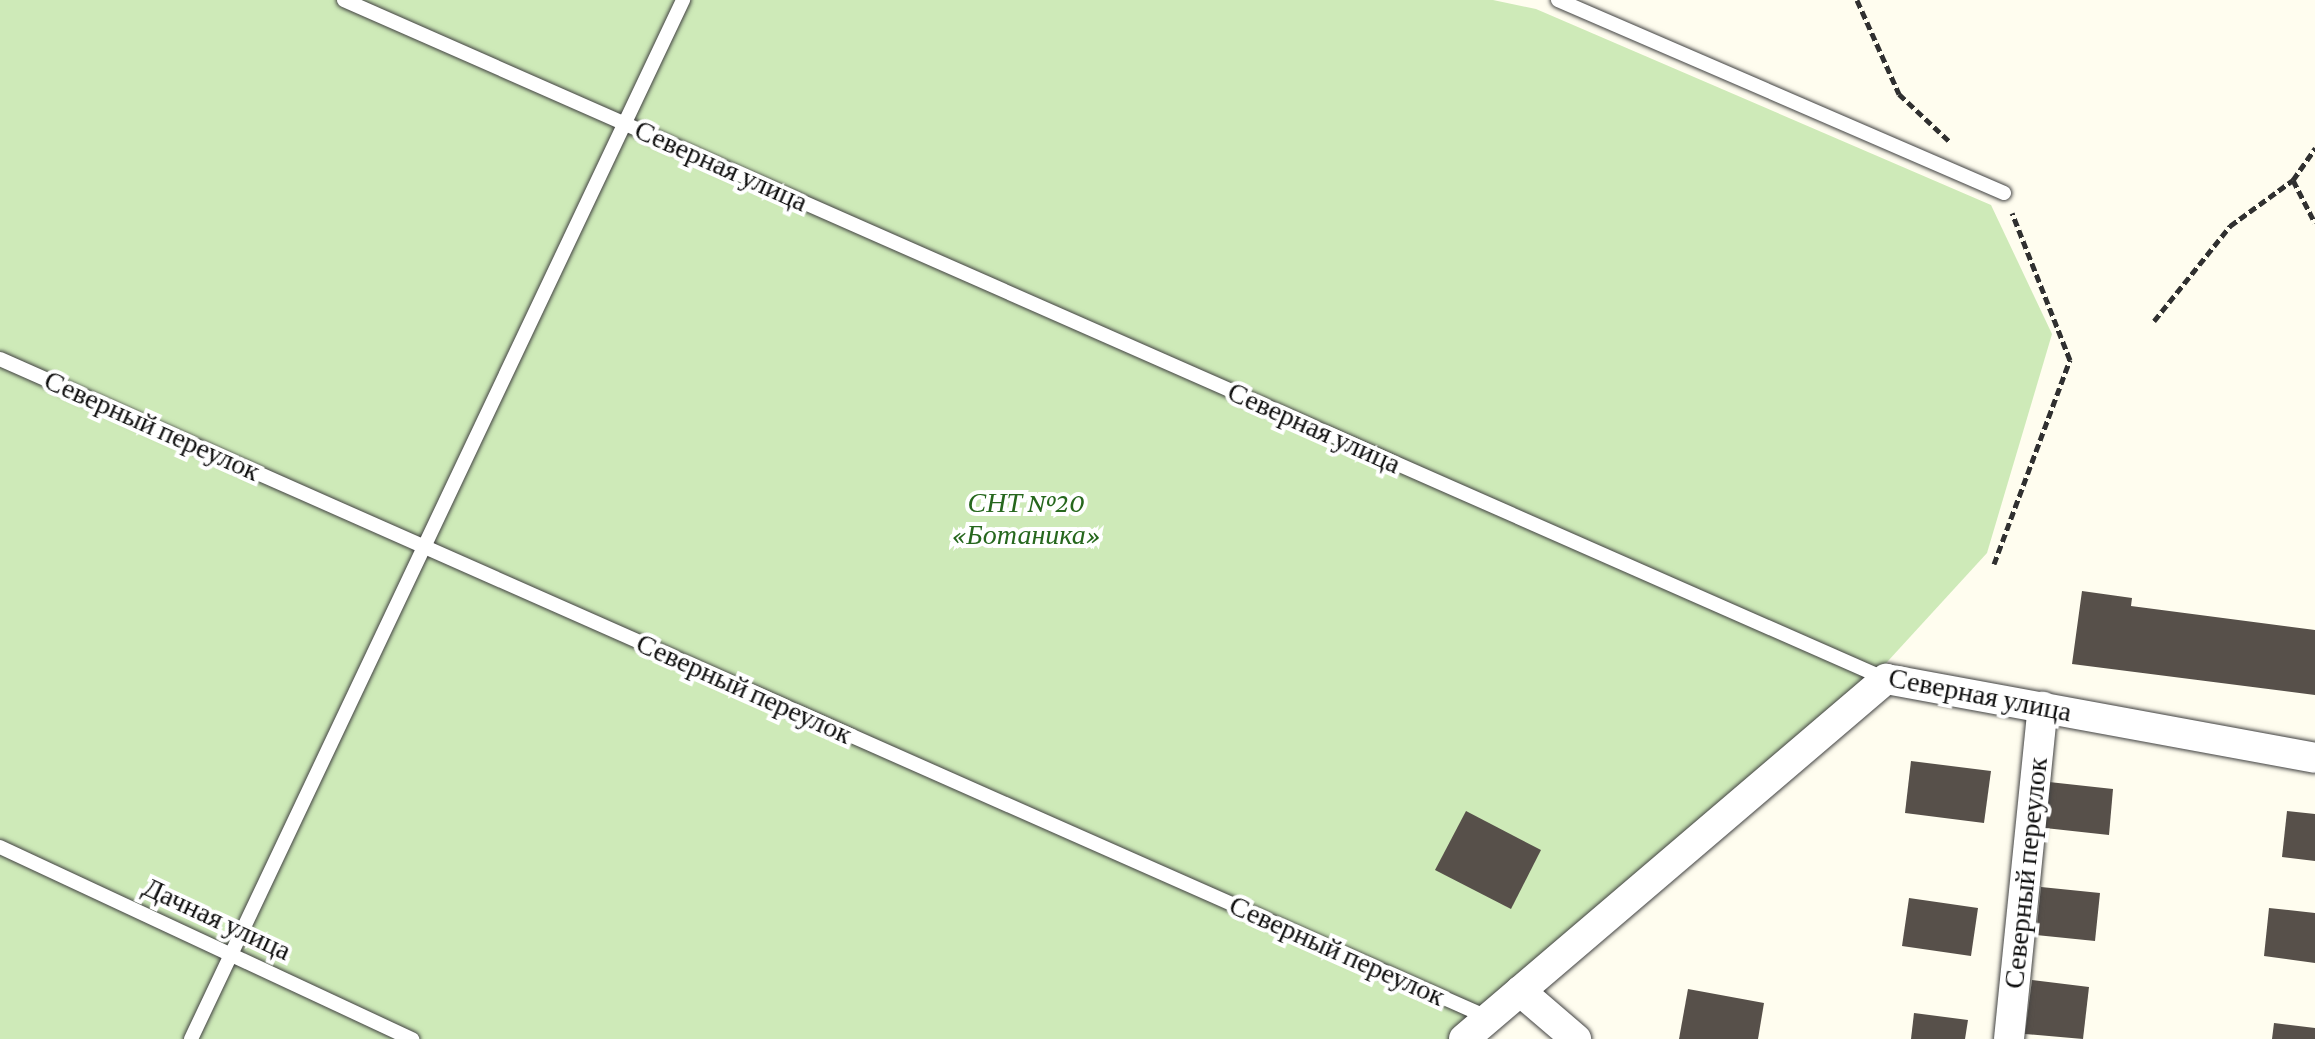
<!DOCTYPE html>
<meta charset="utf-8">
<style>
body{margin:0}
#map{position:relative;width:2315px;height:1039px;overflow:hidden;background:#fffdef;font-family:"Crimson Pro",serif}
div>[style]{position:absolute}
.green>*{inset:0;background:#ceeab8}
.building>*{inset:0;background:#57504a}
.path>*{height:5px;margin-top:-2.5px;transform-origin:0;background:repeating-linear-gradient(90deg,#303030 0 8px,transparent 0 12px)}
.roads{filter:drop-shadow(0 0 2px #414141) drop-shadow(0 0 2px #414141)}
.lane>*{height:14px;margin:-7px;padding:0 7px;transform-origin:7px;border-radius:7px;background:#fff}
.street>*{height:30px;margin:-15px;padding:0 15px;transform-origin:15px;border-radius:15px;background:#fff}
span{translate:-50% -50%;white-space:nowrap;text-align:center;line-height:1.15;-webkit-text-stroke:8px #fff;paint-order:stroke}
.street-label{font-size:28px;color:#0e0e0e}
.park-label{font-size:28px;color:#26671d;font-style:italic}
</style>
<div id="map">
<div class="green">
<div style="clip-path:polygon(0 0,1493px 0,1536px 9px,1991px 205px,2052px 334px,1987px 553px,1855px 697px,1472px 1039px,0 1039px)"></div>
</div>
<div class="building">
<div style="clip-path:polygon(2082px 591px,2132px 598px,2131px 606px,2315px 630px,2315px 695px,2072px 664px)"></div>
<div style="clip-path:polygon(1911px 761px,1991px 771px,1984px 823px,1905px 813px)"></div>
<div style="clip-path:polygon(2049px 782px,2113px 789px,2109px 835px,2045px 828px)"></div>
<div style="clip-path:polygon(1466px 811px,1541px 850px,1511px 909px,1435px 870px)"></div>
<div style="clip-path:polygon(2287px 811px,2315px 814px,2315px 861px,2282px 857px)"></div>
<div style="clip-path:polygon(2041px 887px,2100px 893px,2095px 941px,2036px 935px)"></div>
<div style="clip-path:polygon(1909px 898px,1978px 908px,1971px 956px,1902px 946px)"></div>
<div style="clip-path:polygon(2269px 908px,2315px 913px,2315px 963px,2264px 956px)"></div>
<div style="clip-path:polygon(2032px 980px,2089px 987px,2083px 1039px,2025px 1034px)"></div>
<div style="clip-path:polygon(1688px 989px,1764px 1003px,1758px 1039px,1679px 1039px)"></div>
<div style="clip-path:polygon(1914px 1013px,1968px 1020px,1965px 1039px,1911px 1039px)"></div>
<div style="clip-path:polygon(2274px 1023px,2315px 1028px,2315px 1039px,2272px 1039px)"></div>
</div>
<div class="path">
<div style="left:1857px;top:0;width:103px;rotate:65.9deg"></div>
<div style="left:1899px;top:94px;width:69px;rotate:43.2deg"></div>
<div style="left:2293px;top:180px;width:48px;rotate:62.9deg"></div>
<div style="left:2154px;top:321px;width:122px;rotate:-51.3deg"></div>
<div style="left:2230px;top:226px;width:78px;rotate:-36.1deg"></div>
<div style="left:2293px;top:180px;width:39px;rotate:-55deg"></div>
<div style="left:1994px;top:564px;width:218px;rotate:-69.6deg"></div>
<div style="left:2070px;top:360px;width:158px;rotate:-111.5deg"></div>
</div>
<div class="roads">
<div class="lane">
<div style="left:344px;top:0;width:1685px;rotate:23.77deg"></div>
<div style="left:1558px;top:0;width:486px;rotate:23.4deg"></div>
<div style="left:0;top:359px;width:1628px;rotate:23.87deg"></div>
<div style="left:0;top:847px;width:455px;rotate:25deg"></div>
<div style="left:191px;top:1039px;width:1150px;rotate:-64.66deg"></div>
</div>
<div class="street">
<div style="left:1520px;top:991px;width:74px;rotate:40.6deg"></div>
<div style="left:1464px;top:1039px;width:555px;rotate:-40.47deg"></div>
<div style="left:1886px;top:679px;width:436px;rotate:10.4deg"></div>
<div style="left:2009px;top:1039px;width:334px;rotate:-84.2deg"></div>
</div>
</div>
<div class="street-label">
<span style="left:721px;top:166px;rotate:24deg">Северная улица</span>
<span style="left:152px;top:426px;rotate:24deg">Северный переулок</span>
<span style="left:1314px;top:428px;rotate:24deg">Северная улица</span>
<span style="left:744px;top:689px;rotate:24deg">Северный переулок</span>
<span style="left:1980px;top:695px;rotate:11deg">Северная улица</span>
<span style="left:2026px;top:873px;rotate:-84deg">Северный переулок</span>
<span style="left:217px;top:919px;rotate:25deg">Дачная улица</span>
<span style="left:1337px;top:951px;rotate:24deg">Северный переулок</span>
</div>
<div class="park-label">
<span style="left:1026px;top:519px">СНТ №20<br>«Ботаника»</span>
</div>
</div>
